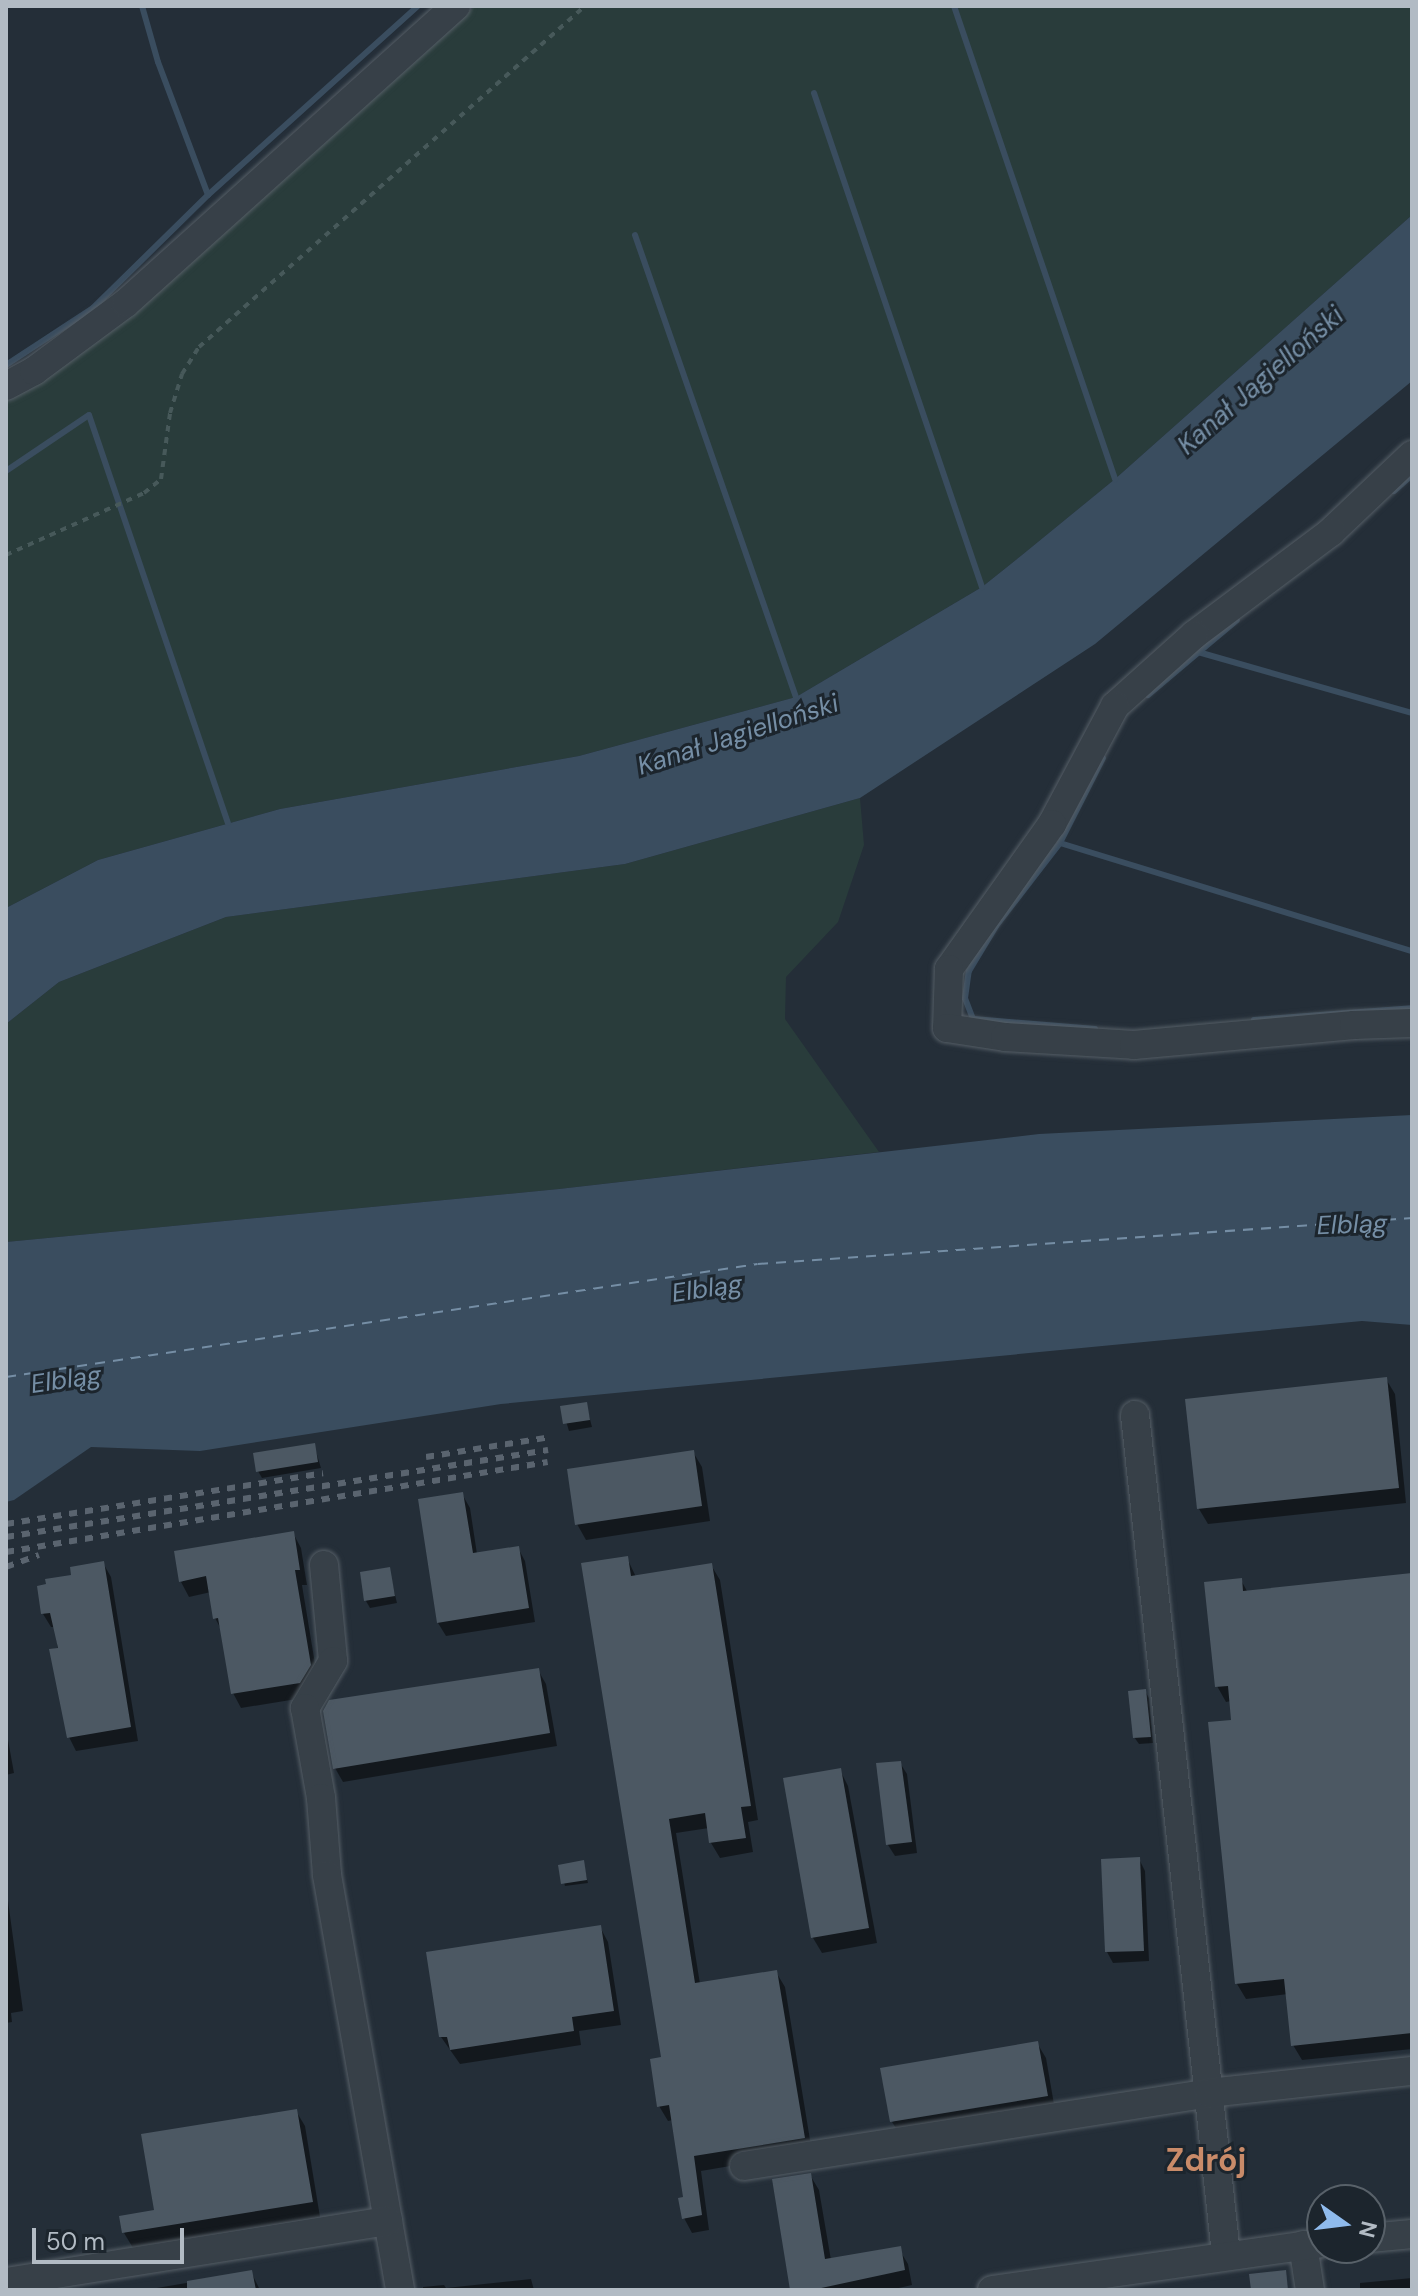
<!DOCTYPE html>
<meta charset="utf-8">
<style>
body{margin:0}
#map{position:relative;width:1418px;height:2296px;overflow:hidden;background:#242e38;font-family:"DM Sans",sans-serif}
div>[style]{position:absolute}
.green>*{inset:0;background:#293c3b}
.water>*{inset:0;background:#3a4d5f}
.shadow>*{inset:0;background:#0007}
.stream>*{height:6px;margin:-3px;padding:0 3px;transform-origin:3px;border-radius:3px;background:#3a4d5f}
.ferry>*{height:2px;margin-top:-1px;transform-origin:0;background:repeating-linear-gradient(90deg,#758ea5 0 10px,transparent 0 18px)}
.building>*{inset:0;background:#4c5863}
.path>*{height:4px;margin-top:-2px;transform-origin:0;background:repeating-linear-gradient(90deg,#47595a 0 6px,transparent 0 12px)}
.roads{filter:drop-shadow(0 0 2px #555e66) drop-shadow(0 0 2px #555e66)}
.minor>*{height:28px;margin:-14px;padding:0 14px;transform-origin:14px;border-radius:14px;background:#374048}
.rail>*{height:6px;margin-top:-3px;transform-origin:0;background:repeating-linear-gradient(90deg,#5a646f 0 8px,transparent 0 16px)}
span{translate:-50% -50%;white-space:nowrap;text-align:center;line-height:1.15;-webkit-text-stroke:6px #1c252d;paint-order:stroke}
.water-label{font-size:26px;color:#758ea5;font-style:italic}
.district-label{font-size:32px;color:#c98b69;font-weight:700}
.frame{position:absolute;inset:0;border:8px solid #b2bbc4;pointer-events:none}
.north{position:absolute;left:1306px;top:2184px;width:80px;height:80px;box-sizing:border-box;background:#1c252d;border:2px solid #586169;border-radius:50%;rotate:104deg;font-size:22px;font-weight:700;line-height:32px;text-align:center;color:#b2bbc4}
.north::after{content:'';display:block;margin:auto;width:28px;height:36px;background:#8fbbed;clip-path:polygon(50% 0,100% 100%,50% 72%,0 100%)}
.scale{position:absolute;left:32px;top:2228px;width:152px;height:36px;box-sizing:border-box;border:4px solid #b2bbc4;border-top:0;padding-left:10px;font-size:24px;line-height:28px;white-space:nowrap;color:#b2bbc4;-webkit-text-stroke:6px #1c252d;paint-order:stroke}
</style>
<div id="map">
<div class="green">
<div style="clip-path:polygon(475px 6px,1412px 6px,1412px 215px,1115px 479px,1022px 555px,982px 587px,796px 697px,579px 756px,280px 809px,98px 860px,6px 908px,6px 398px,295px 168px)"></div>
<div style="clip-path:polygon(860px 798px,864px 845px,838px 922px,786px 977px,785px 1019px,879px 1152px,559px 1189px,6px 1242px,6px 1024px,59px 982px,226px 917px,625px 864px)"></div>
</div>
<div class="water">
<div style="clip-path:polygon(1412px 215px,1412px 381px,1095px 644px,860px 798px,625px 864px,226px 917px,59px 982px,6px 1024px,6px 908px,98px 860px,280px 809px,579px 756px,796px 697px,982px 587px,1022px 555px,1115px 479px)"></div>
<div style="clip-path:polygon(1412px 1115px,1412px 1325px,1362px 1321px,501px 1404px,200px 1451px,91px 1447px,14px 1500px,6px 1502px,6px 1242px,559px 1189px,1039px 1134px)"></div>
</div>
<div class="shadow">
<div style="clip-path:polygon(1386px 1379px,1395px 1394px,1406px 1503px,1208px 1524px,1199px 1509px,1187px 1400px)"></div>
<div style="clip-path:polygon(586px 1404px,592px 1427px,569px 1431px,562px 1408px)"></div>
<div style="clip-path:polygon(314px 1445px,321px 1468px,262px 1478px,258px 1471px)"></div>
<div style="clip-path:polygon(693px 1452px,702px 1467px,710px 1521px,586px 1540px,577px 1524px)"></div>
<div style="clip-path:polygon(462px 1494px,470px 1508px,477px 1554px,518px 1548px,525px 1561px,535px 1622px,446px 1636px,438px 1623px)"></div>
<div style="clip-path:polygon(293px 1533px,301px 1548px,307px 1585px,302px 1585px,318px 1682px,309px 1697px,241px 1708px,233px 1693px,222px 1631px,215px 1618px,211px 1592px,189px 1597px,181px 1582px)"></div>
<div style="clip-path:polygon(627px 1558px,636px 1577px,711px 1565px,720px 1580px,758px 1820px,748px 1822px,753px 1852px,720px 1858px,711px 1843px,709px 1828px,676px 1833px,700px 1984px,776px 1972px,785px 1987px,812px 2152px,701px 2171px,709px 2230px,692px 2233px,684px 2218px,686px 2198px,673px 2120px,668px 2121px,659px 2106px,663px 2059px)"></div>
<div style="clip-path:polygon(103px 1563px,111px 1577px,138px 1741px,76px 1751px,69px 1737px,55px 1627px,51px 1627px,43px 1614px)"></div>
<div style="clip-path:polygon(389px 1570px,397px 1603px,370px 1608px,366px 1601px)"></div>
<div style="clip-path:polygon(1412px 1575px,1412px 2049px,1302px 2060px,1293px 2045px,1288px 1994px,1246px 1999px,1237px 1984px,1233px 1721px,1231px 1701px,1226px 1702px,1217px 1686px,1241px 1580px,1248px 1593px)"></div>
<div style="clip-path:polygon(538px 1670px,546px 1684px,557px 1746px,343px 1782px,335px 1768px)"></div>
<div style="clip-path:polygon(1145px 1691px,1149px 1698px,1153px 1743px,1139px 1744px,1134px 1737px)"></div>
<div style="clip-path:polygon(6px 1729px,14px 1773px,6px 1775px)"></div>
<div style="clip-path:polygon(900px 1763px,907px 1774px,917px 1853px,895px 1856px,888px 1845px)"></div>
<div style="clip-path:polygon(840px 1770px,848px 1786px,877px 1943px,822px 1953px,813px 1938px,785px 1780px)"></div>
<div style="clip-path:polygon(1139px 1859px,1145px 1871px,1149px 1961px,1113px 1963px,1107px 1952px)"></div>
<div style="clip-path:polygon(583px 1862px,588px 1883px,565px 1886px,560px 1866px)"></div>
<div style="clip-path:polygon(6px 1886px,23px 2011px,11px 2013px,12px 2022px,6px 2023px)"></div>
<div style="clip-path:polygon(600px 1927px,608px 1942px,621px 2025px,579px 2031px,581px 2045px,460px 2064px,441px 2037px)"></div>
<div style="clip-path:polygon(1037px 2043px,1046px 2058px,1055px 2110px,901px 2136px,892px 2122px)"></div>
<div style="clip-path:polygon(296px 2111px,305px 2126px,320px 2217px,133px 2248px,124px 2233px)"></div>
<div style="clip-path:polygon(810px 2175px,819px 2190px,831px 2260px,899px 2249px,908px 2264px,912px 2285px,890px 2290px,792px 2290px)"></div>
<div style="clip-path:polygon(251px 2272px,260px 2290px,145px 2290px)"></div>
<div style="clip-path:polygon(1412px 2278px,1412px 2290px,1360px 2290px,1360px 2283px)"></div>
<div style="clip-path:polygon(531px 2279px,534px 2290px,423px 2290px,423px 2287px,444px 2285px,446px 2288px)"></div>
</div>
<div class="stream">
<div style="left:142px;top:6px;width:58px;rotate:74.1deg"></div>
<div style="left:158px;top:62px;width:142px;rotate:69.4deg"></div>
<div style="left:954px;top:6px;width:500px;rotate:71.2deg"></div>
<div style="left:814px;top:93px;width:522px;rotate:71.22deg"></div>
<div style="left:635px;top:235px;width:489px;rotate:70.8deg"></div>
<div style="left:6px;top:365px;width:104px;rotate:-33.2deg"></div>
<div style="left:93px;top:308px;width:161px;rotate:-44.5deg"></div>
<div style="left:208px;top:195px;width:283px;rotate:-42deg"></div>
<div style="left:6px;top:471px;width:100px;rotate:-34deg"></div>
<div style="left:89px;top:415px;width:431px;rotate:71.2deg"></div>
<div style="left:1394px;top:491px;width:24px;rotate:-42deg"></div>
<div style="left:1198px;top:652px;width:223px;rotate:15.9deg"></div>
<div style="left:1148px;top:695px;width:116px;rotate:-40.1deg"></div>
<div style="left:1060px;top:843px;width:368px;rotate:17.1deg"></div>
<div style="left:1254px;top:1020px;width:158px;rotate:-4.3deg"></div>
<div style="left:1095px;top:1029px;width:122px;rotate:-175.3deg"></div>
<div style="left:973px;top:1019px;width:22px;rotate:-111deg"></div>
<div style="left:965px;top:998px;width:27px;rotate:-82deg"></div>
<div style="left:969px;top:971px;width:52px;rotate:-59deg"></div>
<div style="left:996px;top:926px;width:105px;rotate:-52.4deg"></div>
<div style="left:1060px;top:843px;width:95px;rotate:-63.2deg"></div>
</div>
<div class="ferry">
<div style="left:6px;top:1377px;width:760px;rotate:-8.55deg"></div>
<div style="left:758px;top:1264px;width:656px;rotate:-4.02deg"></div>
</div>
<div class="building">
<div style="clip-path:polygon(1387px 1377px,1399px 1488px,1197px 1509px,1185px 1399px)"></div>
<div style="clip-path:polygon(587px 1402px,590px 1420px,563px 1424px,560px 1406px)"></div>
<div style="clip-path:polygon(315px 1443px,318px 1462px,256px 1472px,253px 1453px)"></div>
<div style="clip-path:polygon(694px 1450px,702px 1506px,575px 1525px,567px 1469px)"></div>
<div style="clip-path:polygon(463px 1492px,473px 1553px,519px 1546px,529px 1608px,437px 1623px,418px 1499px)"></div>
<div style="clip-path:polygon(294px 1531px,300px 1570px,295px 1570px,311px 1665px,300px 1683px,231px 1694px,218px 1618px,213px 1619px,206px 1576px,179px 1582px,174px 1551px)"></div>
<div style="clip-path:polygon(628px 1556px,631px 1576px,712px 1563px,751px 1806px,741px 1807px,746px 1838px,709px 1843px,705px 1813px,669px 1819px,695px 1983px,777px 1970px,805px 2138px,694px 2156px,702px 2215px,682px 2219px,678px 2198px,683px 2197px,669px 2105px,657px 2107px,650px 2059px,661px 2057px,581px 1563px)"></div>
<div style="clip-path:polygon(104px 1561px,131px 1727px,67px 1738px,49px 1649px,58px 1648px,50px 1613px,41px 1614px,37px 1586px,46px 1584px,45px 1579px,71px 1575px,70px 1567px)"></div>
<div style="clip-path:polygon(390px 1567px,395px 1596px,364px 1601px,360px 1572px)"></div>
<div style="clip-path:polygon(1412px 1573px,1412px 2033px,1291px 2046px,1284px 1979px,1235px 1984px,1208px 1722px,1231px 1720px,1228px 1686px,1215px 1687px,1204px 1582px,1242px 1578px,1243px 1591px)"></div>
<div style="clip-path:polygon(539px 1668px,550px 1733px,333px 1769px,323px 1711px,329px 1700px)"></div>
<div style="clip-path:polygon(1146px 1689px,1151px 1737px,1133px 1738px,1128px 1691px)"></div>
<div style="clip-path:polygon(901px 1761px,912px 1842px,886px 1845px,876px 1763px)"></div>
<div style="clip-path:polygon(841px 1768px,869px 1928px,811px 1938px,783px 1778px)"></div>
<div style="clip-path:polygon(1140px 1857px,1144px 1951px,1105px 1952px,1101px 1859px)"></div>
<div style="clip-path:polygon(584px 1860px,587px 1880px,561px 1884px,558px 1865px)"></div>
<div style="clip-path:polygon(601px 1925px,614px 2011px,572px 2017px,574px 2031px,450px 2050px,447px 2037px,439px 2037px,426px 1952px)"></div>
<div style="clip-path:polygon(1038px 2041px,1048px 2096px,890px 2122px,880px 2068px)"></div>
<div style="clip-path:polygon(297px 2109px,313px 2202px,122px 2233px,119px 2216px,154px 2210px,141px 2134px)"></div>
<div style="clip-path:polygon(811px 2173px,825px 2259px,901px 2246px,905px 2270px,812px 2290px,790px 2290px,772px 2179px)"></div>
<div style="clip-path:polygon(252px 2270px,256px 2290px,187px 2290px,187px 2281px)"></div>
<div style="clip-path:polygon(1286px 2270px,1288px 2290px,1251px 2290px,1249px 2274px)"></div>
</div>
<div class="path">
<div style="left:6px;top:555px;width:151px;rotate:-24.2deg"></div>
<div style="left:144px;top:493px;width:22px;rotate:-39deg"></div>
<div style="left:161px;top:479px;width:67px;rotate:-82.2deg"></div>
<div style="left:170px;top:413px;width:41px;rotate:-72.9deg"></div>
<div style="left:182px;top:374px;width:32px;rotate:-58deg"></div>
<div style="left:199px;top:347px;width:515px;rotate:-41.46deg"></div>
</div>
<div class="roads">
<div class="minor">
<div style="left:6px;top:386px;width:32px;rotate:-28deg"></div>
<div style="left:34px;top:371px;width:114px;rotate:-36.5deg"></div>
<div style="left:126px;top:303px;width:444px;rotate:-42deg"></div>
<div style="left:1412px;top:455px;width:112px;rotate:136.5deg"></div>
<div style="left:1331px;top:532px;width:171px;rotate:143.1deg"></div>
<div style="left:1194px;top:635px;width:106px;rotate:138.1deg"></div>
<div style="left:1115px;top:706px;width:134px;rotate:118.1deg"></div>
<div style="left:1052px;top:824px;width:178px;rotate:125.4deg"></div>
<div style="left:949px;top:969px;width:59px;rotate:91.9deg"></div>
<div style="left:947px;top:1028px;width:59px;rotate:8.8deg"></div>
<div style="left:1005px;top:1037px;width:129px;rotate:3.5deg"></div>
<div style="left:1134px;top:1045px;width:221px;rotate:-5.2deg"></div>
<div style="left:1354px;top:1025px;width:58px;rotate:-2deg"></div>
<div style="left:1135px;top:1415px;width:844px;rotate:83.81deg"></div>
<div style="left:324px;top:1565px;width:96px;rotate:84.6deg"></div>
<div style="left:333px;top:1661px;width:55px;rotate:120.8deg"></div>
<div style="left:305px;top:1708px;width:91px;rotate:79.9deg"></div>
<div style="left:321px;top:1798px;width:77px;rotate:85.5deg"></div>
<div style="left:327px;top:1875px;width:421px;rotate:80deg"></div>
<div style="left:744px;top:2166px;width:471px;rotate:-8.9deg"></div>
<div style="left:1209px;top:2093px;width:204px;rotate:-6.2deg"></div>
<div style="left:1370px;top:2238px;width:42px;rotate:-5.4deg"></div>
<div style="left:1303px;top:2245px;width:46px;rotate:81.2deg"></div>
<div style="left:6px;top:2282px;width:387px;rotate:-9.1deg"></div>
<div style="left:992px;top:2290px;width:333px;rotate:-8.1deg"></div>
</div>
</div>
<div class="rail">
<div style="left:426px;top:1457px;width:121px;rotate:-9.1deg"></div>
<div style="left:6px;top:1524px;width:321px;rotate:-9.1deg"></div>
<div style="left:6px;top:1537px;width:549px;rotate:-9.12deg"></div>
<div style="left:6px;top:1552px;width:549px;rotate:-9.43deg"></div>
<div style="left:6px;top:1567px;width:35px;rotate:-20deg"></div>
</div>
<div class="water-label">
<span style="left:1261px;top:381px;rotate:-41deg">Kanał Jagielloński</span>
<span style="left:738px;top:735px;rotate:-18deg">Kanał Jagielloński</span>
<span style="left:1352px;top:1225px;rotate:-2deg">Elbląg</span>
<span style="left:707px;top:1289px;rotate:-8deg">Elbląg</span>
<span style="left:66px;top:1380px;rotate:-8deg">Elbląg</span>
</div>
<div class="district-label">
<span style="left:1206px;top:2160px">Zdrój</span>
</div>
<div class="frame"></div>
<div class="north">N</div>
<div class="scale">50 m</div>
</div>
